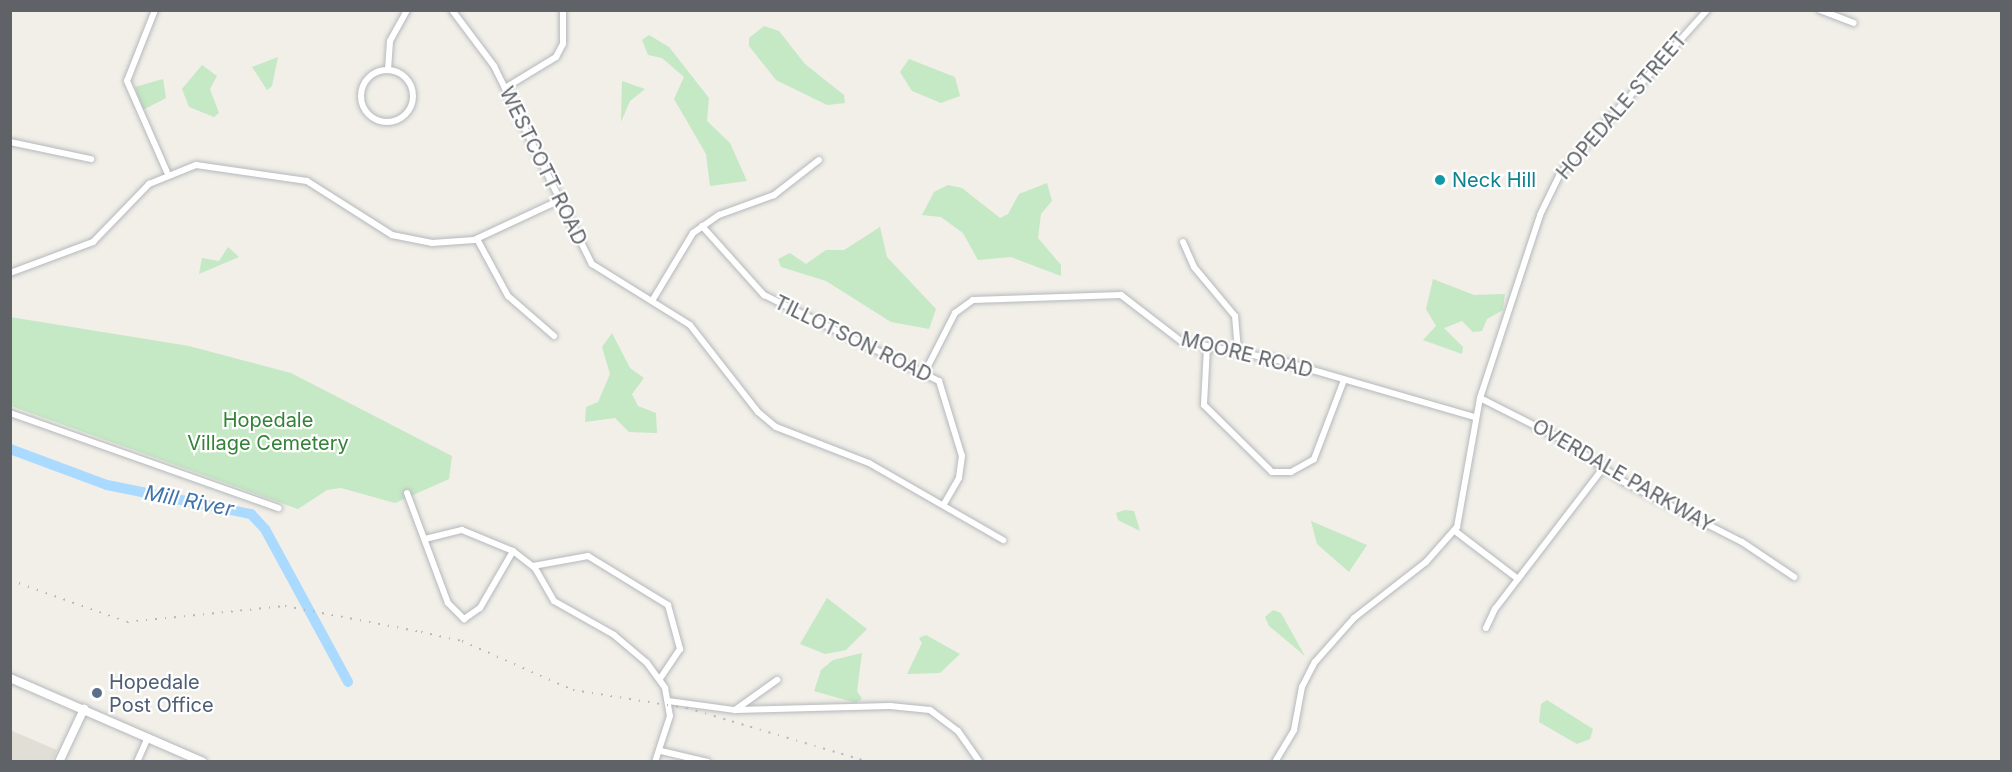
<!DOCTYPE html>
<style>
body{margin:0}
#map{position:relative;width:2012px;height:772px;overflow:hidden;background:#f1efe8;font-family:Inter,sans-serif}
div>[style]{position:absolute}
.education>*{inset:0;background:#e1ded6}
.green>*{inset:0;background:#c5e8c5}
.river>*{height:10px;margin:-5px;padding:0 5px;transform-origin:5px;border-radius:5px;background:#aadaff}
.roads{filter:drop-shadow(0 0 2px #b5b8bc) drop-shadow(0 0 2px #b5b8bc)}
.minor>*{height:6px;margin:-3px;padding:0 3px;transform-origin:3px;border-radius:3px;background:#fff}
.minor>.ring{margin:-3px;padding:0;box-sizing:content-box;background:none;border:6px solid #fff;border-radius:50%}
.tertiary>*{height:8px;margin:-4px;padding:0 4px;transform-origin:4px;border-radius:4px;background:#fff}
.rail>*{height:1.5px;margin-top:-0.75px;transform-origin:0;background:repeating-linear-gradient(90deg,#b6b7b8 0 1.5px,transparent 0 9.5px)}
.dots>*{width:16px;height:16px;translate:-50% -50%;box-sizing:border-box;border:3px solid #fff;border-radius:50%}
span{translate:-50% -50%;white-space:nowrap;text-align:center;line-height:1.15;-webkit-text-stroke:4.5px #fff;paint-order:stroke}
.street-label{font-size:20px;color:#5f6368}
.culture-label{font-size:20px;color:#0d838f}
.left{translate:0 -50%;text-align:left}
.park-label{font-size:20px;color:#348238}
.service-label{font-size:20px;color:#4e5e75}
.water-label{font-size:21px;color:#4174aa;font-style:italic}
.frame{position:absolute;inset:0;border:12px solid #5f6368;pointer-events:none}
</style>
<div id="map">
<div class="education">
<div style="clip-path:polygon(10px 730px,57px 750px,52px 761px,11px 761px)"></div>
</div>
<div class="green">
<div style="clip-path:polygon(764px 26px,779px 31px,805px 64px,844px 95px,845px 103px,827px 105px,776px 80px,749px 46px,749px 38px)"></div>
<div style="clip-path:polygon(649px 35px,669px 47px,709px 98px,707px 121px,730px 143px,747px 181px,710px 186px,706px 154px,674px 99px,684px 77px,662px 58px,648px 55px,642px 40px)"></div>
<div style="clip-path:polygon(278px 57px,272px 86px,267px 90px,252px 67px)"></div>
<div style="clip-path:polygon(909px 59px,955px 77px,960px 96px,941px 103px,912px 91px,900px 72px)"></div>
<div style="clip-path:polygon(202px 65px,217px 76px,210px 89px,219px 113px,214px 117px,189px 107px,182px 89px)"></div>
<div style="clip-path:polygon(163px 79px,166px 98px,143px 110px,135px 87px)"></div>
<div style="clip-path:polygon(622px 81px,645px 89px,630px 101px,621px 122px)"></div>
<div style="clip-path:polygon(1047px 183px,1052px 201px,1041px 214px,1038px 238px,1061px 265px,1061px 276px,1011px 257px,978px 260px,963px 233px,941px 217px,922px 215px,934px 192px,948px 185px,962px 188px,1000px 218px,1008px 214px,1019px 194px)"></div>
<div style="clip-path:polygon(880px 227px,887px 257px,936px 309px,929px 329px,891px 322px,826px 281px,781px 267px,778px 259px,790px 253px,806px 264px,826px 250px,844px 250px)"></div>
<div style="clip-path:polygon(228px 247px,239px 257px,199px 274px,202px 258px,219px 261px)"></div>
<div style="clip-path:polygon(1433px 279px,1474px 295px,1505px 294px,1503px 310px,1487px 319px,1482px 331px,1473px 332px,1462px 321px,1444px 328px,1463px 347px,1462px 354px,1423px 340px,1436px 326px,1426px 309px)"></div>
<div style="clip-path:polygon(10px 317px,189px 346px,291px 373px,452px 456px,449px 479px,395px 503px,341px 488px,327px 490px,298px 509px,11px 406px)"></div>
<div style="clip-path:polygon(612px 333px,630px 368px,644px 378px,632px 394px,638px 406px,656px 413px,657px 433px,629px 432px,615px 418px,585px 422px,586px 407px,598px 402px,610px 374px,602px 347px)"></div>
<div style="clip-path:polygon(1125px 510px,1134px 511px,1140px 531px,1118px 520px,1116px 513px)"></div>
<div style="clip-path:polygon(1311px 521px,1367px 545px,1349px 572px,1317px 544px)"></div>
<div style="clip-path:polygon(827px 598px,867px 629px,846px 650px,825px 654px,800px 644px)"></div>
<div style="clip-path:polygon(1273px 610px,1281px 613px,1305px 656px,1269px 626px,1265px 617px)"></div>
<div style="clip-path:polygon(926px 635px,960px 654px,940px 673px,907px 674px,922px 643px,919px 638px)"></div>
<div style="clip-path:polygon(862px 653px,857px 691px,862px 699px,856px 703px,814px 691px,821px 670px,833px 660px)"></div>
<div style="clip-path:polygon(1547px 700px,1593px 729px,1590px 739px,1577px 744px,1539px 722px,1541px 704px)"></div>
</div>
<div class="river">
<div style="left:10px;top:449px;width:103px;rotate:20.4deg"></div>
<div style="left:107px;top:485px;width:147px;rotate:11.4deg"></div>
<div style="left:251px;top:514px;width:21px;rotate:47deg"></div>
<div style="left:265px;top:529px;width:174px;rotate:61.5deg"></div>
</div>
<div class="roads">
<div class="minor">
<div style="left:155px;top:10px;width:76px;rotate:111.5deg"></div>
<div style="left:127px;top:81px;width:99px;rotate:66.3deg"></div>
<div style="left:452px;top:10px;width:70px;rotate:53.1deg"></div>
<div style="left:494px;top:66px;width:221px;rotate:63.7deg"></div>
<div style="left:592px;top:264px;width:115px;rotate:31.9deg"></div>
<div style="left:690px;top:325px;width:110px;rotate:52deg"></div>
<div style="left:758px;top:412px;width:23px;rotate:40deg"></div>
<div style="left:776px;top:427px;width:100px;rotate:21.2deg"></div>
<div style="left:869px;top:463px;width:155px;rotate:29.9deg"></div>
<div style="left:1820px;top:10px;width:36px;rotate:21deg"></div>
<div class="ring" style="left:361px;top:70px;width:46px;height:46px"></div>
<div style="left:388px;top:70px;width:29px;rotate:-86deg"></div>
<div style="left:390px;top:41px;width:35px;rotate:-61deg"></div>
<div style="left:505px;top:88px;width:60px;rotate:-31.3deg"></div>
<div style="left:556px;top:57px;width:15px;rotate:-62deg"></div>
<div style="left:563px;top:44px;width:34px;rotate:-90deg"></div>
<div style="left:10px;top:142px;width:83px;rotate:11.9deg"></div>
<div style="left:702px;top:226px;width:93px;rotate:48.1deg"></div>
<div style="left:764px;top:295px;width:195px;rotate:26.2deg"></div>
<div style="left:939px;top:381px;width:78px;rotate:73deg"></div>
<div style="left:962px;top:456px;width:22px;rotate:98deg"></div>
<div style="left:959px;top:478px;width:30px;rotate:120deg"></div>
<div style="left:477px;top:239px;width:65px;rotate:61.5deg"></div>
<div style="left:508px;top:296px;width:61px;rotate:41deg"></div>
<div style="left:1183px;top:242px;width:27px;rotate:66deg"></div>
<div style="left:1194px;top:267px;width:64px;rotate:50.1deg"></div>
<div style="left:1235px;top:316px;width:37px;rotate:85deg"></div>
<div style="left:10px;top:273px;width:89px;rotate:-20.5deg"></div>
<div style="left:93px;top:242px;width:81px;rotate:-46deg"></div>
<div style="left:149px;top:184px;width:51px;rotate:-22deg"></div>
<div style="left:196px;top:165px;width:112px;rotate:8.2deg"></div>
<div style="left:307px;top:181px;width:101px;rotate:32.4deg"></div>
<div style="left:392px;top:235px;width:41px;rotate:11.3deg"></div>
<div style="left:432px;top:243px;width:42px;rotate:-4.1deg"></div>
<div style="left:474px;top:240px;width:93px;rotate:-24.9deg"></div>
<div style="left:652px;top:301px;width:79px;rotate:-58.9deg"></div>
<div style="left:693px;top:233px;width:32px;rotate:-35deg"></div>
<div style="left:719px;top:215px;width:59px;rotate:-20deg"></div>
<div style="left:774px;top:195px;width:57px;rotate:-37.9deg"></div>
<div style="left:1207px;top:347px;width:58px;rotate:93deg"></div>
<div style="left:1204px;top:405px;width:95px;rotate:44.6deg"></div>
<div style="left:1272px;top:472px;width:19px"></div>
<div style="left:1291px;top:472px;width:26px;rotate:-29deg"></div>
<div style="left:1314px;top:459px;width:85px;rotate:-69.2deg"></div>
<div style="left:925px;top:372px;width:66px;rotate:-63deg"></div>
<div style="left:955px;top:313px;width:22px;rotate:-36deg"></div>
<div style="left:973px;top:300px;width:148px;rotate:-1.9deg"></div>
<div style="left:1121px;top:295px;width:76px;rotate:37.5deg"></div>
<div style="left:1181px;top:341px;width:99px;rotate:11.1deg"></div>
<div style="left:1278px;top:360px;width:204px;rotate:16.2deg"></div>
<div style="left:1480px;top:398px;width:95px;rotate:26.8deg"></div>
<div style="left:1565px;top:441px;width:72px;rotate:34.8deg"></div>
<div style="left:1624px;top:482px;width:132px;rotate:27deg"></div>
<div style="left:1742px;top:542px;width:63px;rotate:33.9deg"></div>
<div style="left:10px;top:413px;width:285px;rotate:19.5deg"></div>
<div style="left:407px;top:493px;width:117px;rotate:69.6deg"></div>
<div style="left:448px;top:603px;width:23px;rotate:45deg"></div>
<div style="left:464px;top:619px;width:19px;rotate:-35deg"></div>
<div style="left:480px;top:608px;width:66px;rotate:-59.9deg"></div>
<div style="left:1455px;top:531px;width:79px;rotate:37.3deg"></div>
<div style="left:425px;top:539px;width:38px;rotate:-14deg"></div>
<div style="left:462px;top:530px;width:55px;rotate:22.4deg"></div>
<div style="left:513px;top:551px;width:28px;rotate:38deg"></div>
<div style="left:535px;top:568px;width:38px;rotate:60deg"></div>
<div style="left:554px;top:601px;width:69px;rotate:29.5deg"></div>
<div style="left:614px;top:635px;width:43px;rotate:40.3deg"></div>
<div style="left:647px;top:663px;width:31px;rotate:54deg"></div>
<div style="left:665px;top:688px;width:28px;rotate:80deg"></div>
<div style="left:670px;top:716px;width:48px;rotate:108.1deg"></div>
<div style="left:533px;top:566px;width:56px;rotate:-10.3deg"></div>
<div style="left:588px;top:556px;width:94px;rotate:31.5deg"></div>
<div style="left:668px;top:605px;width:46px;rotate:74.7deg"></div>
<div style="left:680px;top:649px;width:36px;rotate:124deg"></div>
<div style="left:1486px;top:628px;width:21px;rotate:-65deg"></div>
<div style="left:1495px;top:609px;width:178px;rotate:-52.5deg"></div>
<div style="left:668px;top:701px;width:68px;rotate:7.7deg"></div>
<div style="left:735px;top:710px;width:52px;rotate:-35.5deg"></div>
<div style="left:735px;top:710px;width:155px;rotate:-1.5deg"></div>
<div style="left:890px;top:706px;width:40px;rotate:5.7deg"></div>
<div style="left:930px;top:710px;width:35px;rotate:37deg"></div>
<div style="left:958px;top:731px;width:38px;rotate:55deg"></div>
<div style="left:661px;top:751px;width:48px;rotate:13.2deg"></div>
<div style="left:137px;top:762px;width:27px;rotate:-66deg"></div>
<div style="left:1275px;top:762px;width:37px;rotate:-59deg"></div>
<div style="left:1294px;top:730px;width:44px;rotate:-79.5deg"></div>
<div style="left:1302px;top:687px;width:28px;rotate:-63deg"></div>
<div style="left:1315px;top:662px;width:59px;rotate:-48.4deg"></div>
<div style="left:1354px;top:618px;width:91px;rotate:-37.9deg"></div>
<div style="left:1426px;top:562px;width:47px;rotate:-48.5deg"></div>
<div style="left:1457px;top:527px;width:131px;rotate:-79.9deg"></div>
<div style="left:1480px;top:398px;width:193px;rotate:-71.8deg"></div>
<div style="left:1540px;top:215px;width:46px;rotate:-64deg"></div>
<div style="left:1560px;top:174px;width:220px;rotate:-48.1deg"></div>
</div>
<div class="tertiary">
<div style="left:10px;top:678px;width:210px;rotate:23.5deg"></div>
<div style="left:59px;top:762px;width:59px;rotate:-64.7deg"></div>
</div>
</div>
<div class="rail">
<div style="left:10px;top:580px;width:124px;rotate:19.7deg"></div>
<div style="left:127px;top:622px;width:159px;rotate:-5.8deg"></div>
<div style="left:285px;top:606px;width:138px;rotate:10.8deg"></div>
<div style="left:421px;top:632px;width:42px;rotate:12.4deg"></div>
<div style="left:462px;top:641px;width:121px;rotate:23.8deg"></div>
<div style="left:573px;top:690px;width:115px;rotate:9deg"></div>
<div style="left:687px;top:708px;width:190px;rotate:16.5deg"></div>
</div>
<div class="dots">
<div style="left:1440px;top:180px;background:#0f9aa8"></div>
<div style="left:97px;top:693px;background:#5c6f8a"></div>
</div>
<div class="street-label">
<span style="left:1622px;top:106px;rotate:-49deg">HOPEDALE STREET</span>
<span style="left:543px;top:166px;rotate:64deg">WESTCOTT ROAD</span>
<span style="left:853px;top:339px;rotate:26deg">TILLOTSON ROAD</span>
<span style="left:1247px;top:355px;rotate:14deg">MOORE ROAD</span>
<span style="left:1623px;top:476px;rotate:30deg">OVERDALE PARKWAY</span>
</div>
<div class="culture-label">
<span class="left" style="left:1452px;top:180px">Neck Hill</span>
</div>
<div class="park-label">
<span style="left:268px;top:432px">Hopedale<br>Village Cemetery</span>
</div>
<div class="service-label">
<span class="left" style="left:109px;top:694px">Hopedale<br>Post Office</span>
</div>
<div class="water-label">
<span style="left:189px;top:501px;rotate:11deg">Mill River</span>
</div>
<div class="frame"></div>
</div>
